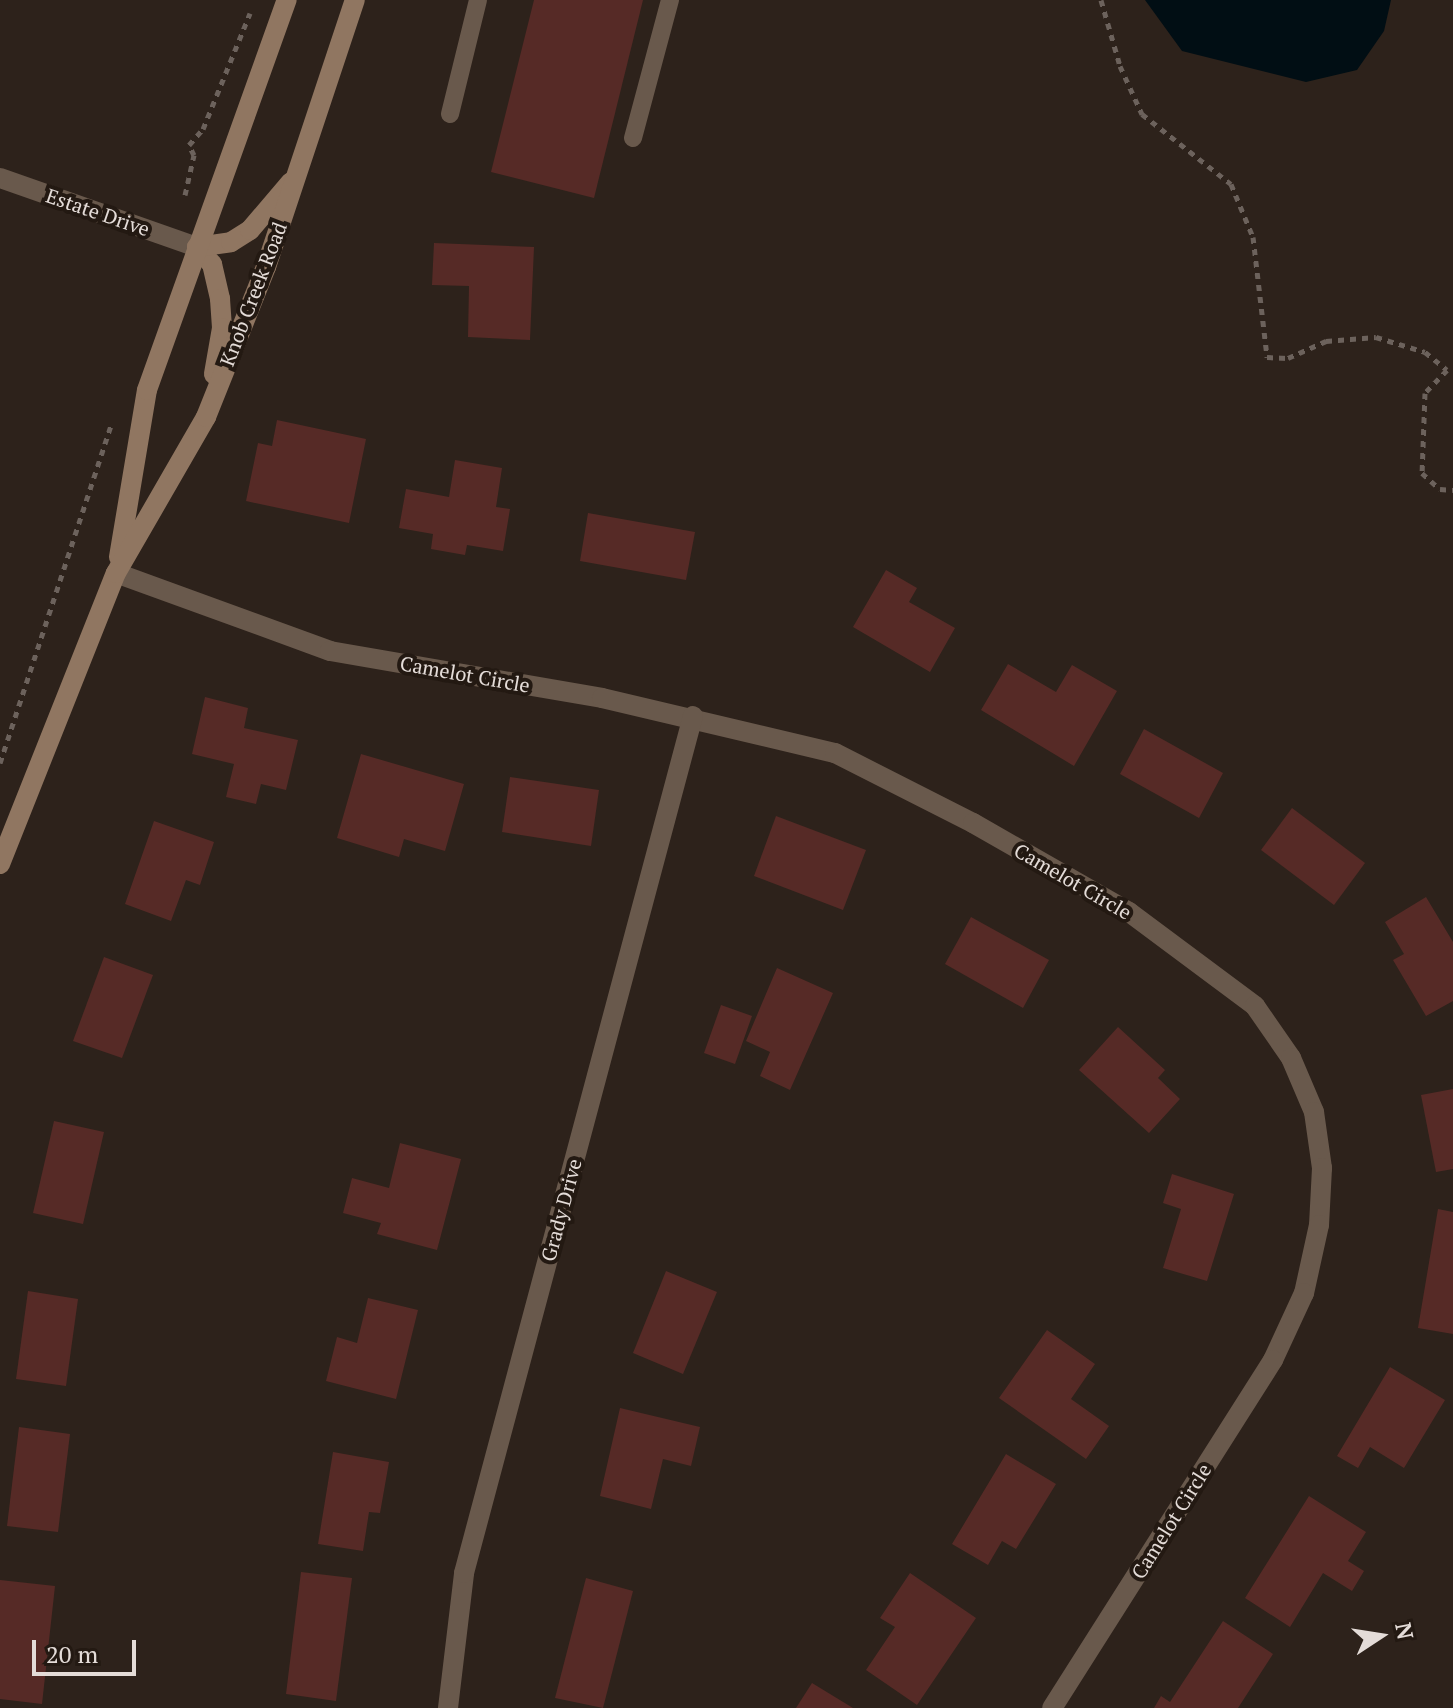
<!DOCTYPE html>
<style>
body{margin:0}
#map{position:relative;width:1453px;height:1708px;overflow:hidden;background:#2d221b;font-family:"PT Serif",serif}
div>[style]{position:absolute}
.water>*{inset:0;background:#010e14}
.building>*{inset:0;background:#562a26}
.path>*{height:5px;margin-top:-2.5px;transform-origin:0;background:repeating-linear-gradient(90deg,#6c625c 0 6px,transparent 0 12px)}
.service>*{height:18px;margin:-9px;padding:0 9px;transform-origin:9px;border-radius:9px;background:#69594c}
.minor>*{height:20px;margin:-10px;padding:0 10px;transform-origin:10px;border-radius:10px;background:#69594c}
.secondary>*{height:20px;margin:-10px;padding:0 10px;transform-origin:10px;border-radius:10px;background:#907661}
span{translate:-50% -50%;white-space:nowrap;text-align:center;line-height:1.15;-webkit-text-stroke:8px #231912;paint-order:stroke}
.street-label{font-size:20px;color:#e4dcd8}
.north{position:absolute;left:1341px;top:1596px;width:80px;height:80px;-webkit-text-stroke:6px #231912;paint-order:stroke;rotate:78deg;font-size:22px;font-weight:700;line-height:32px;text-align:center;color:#e4dcd8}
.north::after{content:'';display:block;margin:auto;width:28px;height:36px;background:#e4dcd8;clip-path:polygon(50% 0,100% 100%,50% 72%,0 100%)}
.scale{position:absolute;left:32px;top:1640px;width:104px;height:36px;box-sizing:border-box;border:4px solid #e4dcd8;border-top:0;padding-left:10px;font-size:24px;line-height:28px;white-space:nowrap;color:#e4dcd8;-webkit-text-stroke:6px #231912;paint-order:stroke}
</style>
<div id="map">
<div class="water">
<div style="clip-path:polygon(1145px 0,1391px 0,1384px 31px,1357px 70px,1306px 82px,1182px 51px)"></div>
</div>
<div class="building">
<div style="clip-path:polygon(534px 0,643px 0,594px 198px,491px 172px)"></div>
<div style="clip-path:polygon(434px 243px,534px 247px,530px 340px,468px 337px,469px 286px,432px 285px)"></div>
<div style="clip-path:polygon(277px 420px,366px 439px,349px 523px,246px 501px,258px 443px,272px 446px)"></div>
<div style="clip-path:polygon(455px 460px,502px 468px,496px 507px,510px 509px,503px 551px,467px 545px,465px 555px,431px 549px,433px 534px,399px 528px,406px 489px,449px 497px)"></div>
<div style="clip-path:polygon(588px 513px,695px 532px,686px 580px,580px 561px)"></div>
<div style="clip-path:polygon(886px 570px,917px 588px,909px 602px,955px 628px,930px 672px,853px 627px)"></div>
<div style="clip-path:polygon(1008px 664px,1056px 692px,1072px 665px,1117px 691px,1074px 766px,981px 710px)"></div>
<div style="clip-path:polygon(205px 697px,248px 708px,244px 728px,298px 740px,286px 790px,261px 784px,256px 804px,226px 797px,234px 764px,192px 754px)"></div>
<div style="clip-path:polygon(1144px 729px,1223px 773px,1199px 818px,1120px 774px)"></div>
<div style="clip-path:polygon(361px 754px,464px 784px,445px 851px,404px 839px,399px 857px,337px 838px)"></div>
<div style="clip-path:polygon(510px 777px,599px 790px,591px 846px,502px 832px)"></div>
<div style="clip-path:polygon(1292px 808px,1365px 863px,1334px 905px,1261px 850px)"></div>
<div style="clip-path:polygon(776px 816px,866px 850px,843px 910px,754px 876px)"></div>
<div style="clip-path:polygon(154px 821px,214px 842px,200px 885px,186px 880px,171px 921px,125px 904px)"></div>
<div style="clip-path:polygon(1426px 897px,1453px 942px,1453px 1001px,1426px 1016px,1393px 960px,1404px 954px,1385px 922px)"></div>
<div style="clip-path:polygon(971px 917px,1049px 960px,1023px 1008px,945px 964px)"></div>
<div style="clip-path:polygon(104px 957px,153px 975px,122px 1058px,73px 1041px)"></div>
<div style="clip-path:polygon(777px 968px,833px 993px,790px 1090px,760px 1076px,770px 1052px,746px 1041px)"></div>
<div style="clip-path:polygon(721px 1005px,752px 1016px,735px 1064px,704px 1053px)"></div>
<div style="clip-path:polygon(1118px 1027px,1165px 1070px,1158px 1078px,1180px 1099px,1149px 1133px,1079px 1070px)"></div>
<div style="clip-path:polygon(1453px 1089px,1453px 1169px,1436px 1172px,1421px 1095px)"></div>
<div style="clip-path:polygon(54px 1121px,104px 1132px,83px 1224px,33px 1213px)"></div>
<div style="clip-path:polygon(400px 1143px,461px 1159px,437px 1250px,377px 1234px,381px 1223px,343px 1213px,352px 1178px,389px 1188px)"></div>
<div style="clip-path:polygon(1172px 1174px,1234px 1194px,1207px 1281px,1163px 1268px,1181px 1209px,1163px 1203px)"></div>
<div style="clip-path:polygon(1438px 1209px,1453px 1212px,1453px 1334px,1418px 1328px)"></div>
<div style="clip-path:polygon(666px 1271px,717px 1292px,683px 1374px,633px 1353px)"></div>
<div style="clip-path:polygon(28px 1291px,78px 1299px,66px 1386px,16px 1379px)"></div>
<div style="clip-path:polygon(368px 1298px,418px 1310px,396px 1399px,326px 1381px,337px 1337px,357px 1343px)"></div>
<div style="clip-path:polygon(1047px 1330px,1095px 1364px,1071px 1399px,1109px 1426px,1086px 1459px,999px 1398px)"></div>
<div style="clip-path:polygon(1390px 1367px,1445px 1400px,1404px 1468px,1370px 1447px,1358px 1468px,1337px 1456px)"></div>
<div style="clip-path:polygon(620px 1408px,700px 1427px,691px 1466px,663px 1459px,651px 1509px,600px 1496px)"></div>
<div style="clip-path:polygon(19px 1427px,70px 1434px,58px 1532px,7px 1526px)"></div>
<div style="clip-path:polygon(333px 1452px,389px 1462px,380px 1513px,369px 1512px,363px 1551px,318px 1544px)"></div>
<div style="clip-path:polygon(1006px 1454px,1056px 1484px,1016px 1549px,1002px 1541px,988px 1565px,952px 1544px)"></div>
<div style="clip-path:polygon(1309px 1496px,1366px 1532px,1348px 1561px,1364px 1571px,1352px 1591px,1323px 1573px,1290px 1627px,1245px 1598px)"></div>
<div style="clip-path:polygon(301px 1572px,352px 1578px,336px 1701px,286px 1694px)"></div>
<div style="clip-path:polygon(910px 1573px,976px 1618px,917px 1705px,866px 1670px,895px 1627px,880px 1618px)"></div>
<div style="clip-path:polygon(586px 1578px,633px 1591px,603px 1708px,555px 1698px)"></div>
<div style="clip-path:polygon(0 1580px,55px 1586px,42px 1704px,0 1699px)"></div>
<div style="clip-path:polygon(1223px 1621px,1273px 1654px,1238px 1708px,1154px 1708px,1161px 1696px,1170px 1702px)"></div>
<div style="clip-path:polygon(812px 1683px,853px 1708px,796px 1708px)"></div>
</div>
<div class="path">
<div style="left:1101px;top:0;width:69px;rotate:73.9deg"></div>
<div style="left:1120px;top:66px;width:53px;rotate:65.4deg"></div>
<div style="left:1142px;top:114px;width:113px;rotate:38.2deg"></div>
<div style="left:1231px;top:184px;width:57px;rotate:67.5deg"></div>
<div style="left:1253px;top:237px;width:121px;rotate:83.3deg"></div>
<div style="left:1267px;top:357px;width:21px;rotate:3deg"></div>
<div style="left:1288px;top:358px;width:42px;rotate:-24.1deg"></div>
<div style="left:1326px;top:341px;width:50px;rotate:-4.6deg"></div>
<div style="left:1376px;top:337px;width:51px;rotate:17deg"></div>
<div style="left:1425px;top:352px;width:28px;rotate:39deg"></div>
<div style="left:1447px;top:370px;width:32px;rotate:134deg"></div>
<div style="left:1425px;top:393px;width:80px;rotate:92.1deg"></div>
<div style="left:1422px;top:473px;width:24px;rotate:42deg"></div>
<div style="left:1440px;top:489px;width:13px;rotate:4deg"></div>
<div style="left:185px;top:195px;width:41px;rotate:-77.3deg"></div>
<div style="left:194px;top:155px;width:11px;rotate:-117deg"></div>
<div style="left:189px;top:145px;width:21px;rotate:-49deg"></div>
<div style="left:203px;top:129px;width:125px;rotate:-67.9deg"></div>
<div style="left:0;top:763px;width:356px;rotate:-71.8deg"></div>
</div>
<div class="service">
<div style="left:450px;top:114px;width:117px;rotate:-76.2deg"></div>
<div style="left:633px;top:138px;width:143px;rotate:-75deg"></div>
</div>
<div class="minor">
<div style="left:0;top:178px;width:209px;rotate:19.3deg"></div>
<div style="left:116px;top:573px;width:228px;rotate:20deg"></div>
<div style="left:330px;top:651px;width:276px;rotate:9.8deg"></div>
<div style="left:602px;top:698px;width:239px;rotate:13.3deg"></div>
<div style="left:835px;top:753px;width:155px;rotate:26.9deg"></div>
<div style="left:973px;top:823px;width:180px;rotate:29.7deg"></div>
<div style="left:1129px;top:912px;width:157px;rotate:36.7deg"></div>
<div style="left:1255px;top:1006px;width:63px;rotate:55.3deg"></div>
<div style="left:1291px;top:1058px;width:59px;rotate:66.9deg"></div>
<div style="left:1314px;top:1112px;width:57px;rotate:81.9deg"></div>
<div style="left:1322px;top:1168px;width:57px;rotate:93deg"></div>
<div style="left:1319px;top:1225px;width:70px;rotate:102.4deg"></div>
<div style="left:1304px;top:1293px;width:74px;rotate:114.8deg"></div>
<div style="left:1273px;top:1360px;width:412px;rotate:122.4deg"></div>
<div style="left:448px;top:1708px;width:136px;rotate:-83.2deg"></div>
<div style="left:464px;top:1573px;width:887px;rotate:-75.04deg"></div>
</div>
<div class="secondary">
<div style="left:197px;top:247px;width:23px;rotate:49deg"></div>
<div style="left:212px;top:264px;width:36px;rotate:77deg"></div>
<div style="left:220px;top:299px;width:29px;rotate:86deg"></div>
<div style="left:222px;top:328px;width:47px;rotate:99.9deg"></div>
<div style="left:197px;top:247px;width:34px;rotate:-8deg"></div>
<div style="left:231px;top:242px;width:22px;rotate:-32deg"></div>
<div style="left:250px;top:230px;width:63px;rotate:-49.5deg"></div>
<div style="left:119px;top:557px;width:169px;rotate:-80.5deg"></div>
<div style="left:147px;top:390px;width:414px;rotate:-70.3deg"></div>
<div style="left:0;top:864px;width:313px;rotate:-68.3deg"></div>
<div style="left:116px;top:573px;width:180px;rotate:-60deg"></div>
<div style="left:206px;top:417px;width:162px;rotate:-68.2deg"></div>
<div style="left:266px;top:267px;width:281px;rotate:-71.6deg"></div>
</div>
<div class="street-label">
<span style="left:98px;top:212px;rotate:19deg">Estate Drive</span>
<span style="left:253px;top:294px;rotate:-69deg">Knob Creek Road</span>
<span style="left:465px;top:674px;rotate:10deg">Camelot Circle</span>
<span style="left:1073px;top:881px;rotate:30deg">Camelot Circle</span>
<span style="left:561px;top:1210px;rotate:-75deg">Grady Drive</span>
<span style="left:1171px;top:1521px;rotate:-58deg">Camelot Circle</span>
</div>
<div class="north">N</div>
<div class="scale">20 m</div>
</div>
